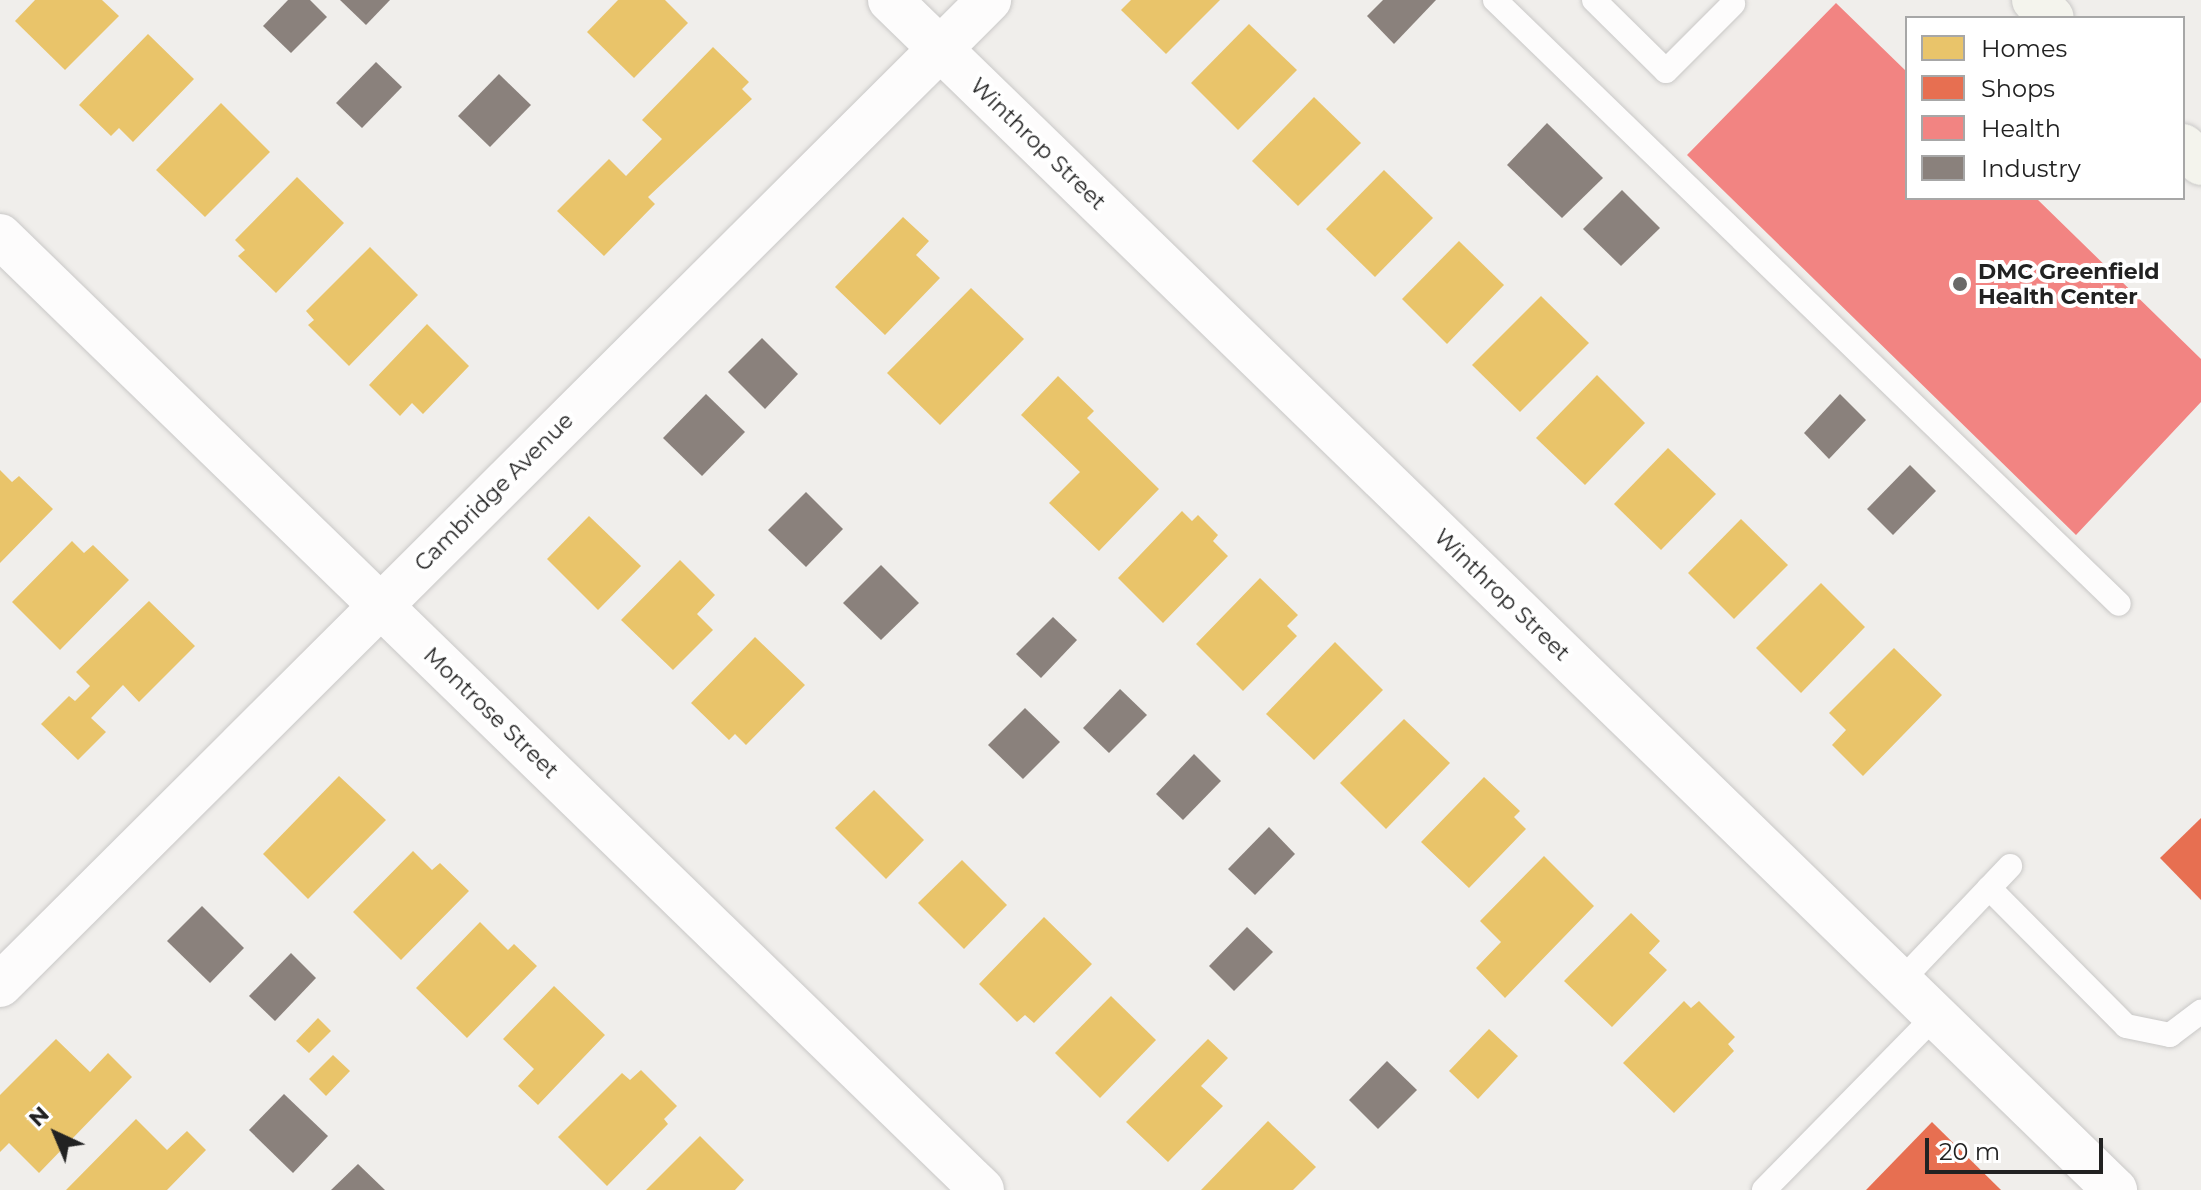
<!DOCTYPE html>
<style>
body{margin:0}
#map{position:relative;width:2201px;height:1190px;overflow:hidden;background:#f0eeeb;font-family:Montserrat,sans-serif}
div>[style]{position:absolute}
.homes>*{inset:0;background:#e9c46a}
.shops>*{inset:0;background:#e76f51}
.health>*{inset:0;background:#f28482}
.industry>*{inset:0;background:#8a817c}
.roads{filter:drop-shadow(0 0 2px #c9c8c7) drop-shadow(0 0 2px #c9c8c7)}
.lane>*{height:24px;margin:-12px;padding:0 12px;transform-origin:12px;border-radius:12px;background:#fdfcfc}
.street>*{height:44px;margin:-22px;padding:0 22px;transform-origin:22px;border-radius:22px;background:#fdfcfc}
.secondary>*{height:44px;margin:-22px;padding:0 22px;transform-origin:22px;border-radius:22px;background:#f4f4ed}
.dots>*{width:22px;height:22px;translate:-50% -50%;box-sizing:border-box;border:4px solid #fff;border-radius:50%}
span{translate:-50% -50%;white-space:nowrap;text-align:center;line-height:1.15;-webkit-text-stroke:8px #fff;paint-order:stroke}
.street-label{font-size:22px;color:#222}
.poi-label{font-size:22px;color:#222;font-weight:700}
.left{translate:0 -50%;text-align:left}
.legend{position:absolute;left:1905px;top:16px;width:280px;height:184px;box-sizing:border-box;background:#fff;border:2px solid #a7a7a7;margin:0;padding:10px 14px;list-style:none;font-size:24px;color:#222}
.legend li{display:flex;align-items:center;gap:16px;height:40px}
.legend b{width:40px;border:2px solid #a7a7a7}
.north{position:absolute;left:16px;top:1094px;width:80px;height:80px;-webkit-text-stroke:6px #fff;paint-order:stroke;rotate:316deg;font-size:22px;font-weight:700;line-height:32px;text-align:center;color:#222}
.north::after{content:'';display:block;margin:auto;width:28px;height:36px;background:#222;clip-path:polygon(50% 0,100% 100%,50% 72%,0 100%)}
.scale{position:absolute;left:1925px;top:1138px;width:178px;height:36px;box-sizing:border-box;border:4px solid #222;border-top:0;padding-left:10px;font-size:24px;line-height:28px;white-space:nowrap;color:#222;-webkit-text-stroke:6px #fff;paint-order:stroke}
</style>
<div id="map">
<div class="homes">
<div style="clip-path:polygon(35px 0,102px 0,119px 16px,65px 70px,15px 21px)"></div>
<div style="clip-path:polygon(618px 0,665px 0,688px 23px,634px 78px,587px 32px)"></div>
<div style="clip-path:polygon(1131px 0,1220px 0,1166px 54px,1121px 10px)"></div>
<div style="clip-path:polygon(1249px 24px,1297px 70px,1238px 130px,1191px 83px)"></div>
<div style="clip-path:polygon(148px 34px,194px 79px,133px 142px,119px 128px,111px 136px,79px 105px)"></div>
<div style="clip-path:polygon(713px 47px,749px 82px,742px 89px,752px 99px,648px 197px,655px 204px,604px 256px,557px 211px,609px 159px,626px 176px,662px 139px,642px 120px)"></div>
<div style="clip-path:polygon(1314px 97px,1361px 143px,1298px 206px,1252px 161px)"></div>
<div style="clip-path:polygon(221px 103px,270px 152px,205px 217px,156px 170px)"></div>
<div style="clip-path:polygon(1384px 170px,1433px 218px,1375px 277px,1326px 229px)"></div>
<div style="clip-path:polygon(297px 177px,344px 223px,276px 293px,238px 256px,245px 250px,235px 240px)"></div>
<div style="clip-path:polygon(903px 217px,929px 241px,916px 255px,940px 278px,885px 335px,835px 287px)"></div>
<div style="clip-path:polygon(1459px 241px,1504px 285px,1447px 344px,1402px 299px)"></div>
<div style="clip-path:polygon(370px 247px,418px 295px,349px 366px,308px 325px,314px 320px,306px 311px)"></div>
<div style="clip-path:polygon(971px 288px,1024px 339px,940px 425px,887px 373px)"></div>
<div style="clip-path:polygon(1541px 296px,1589px 343px,1520px 412px,1472px 365px)"></div>
<div style="clip-path:polygon(427px 324px,469px 366px,423px 414px,412px 403px,400px 416px,369px 385px)"></div>
<div style="clip-path:polygon(1597px 375px,1645px 423px,1585px 485px,1536px 438px)"></div>
<div style="clip-path:polygon(1058px 376px,1094px 411px,1087px 418px,1159px 489px,1099px 551px,1049px 503px,1080px 472px,1021px 415px)"></div>
<div style="clip-path:polygon(1668px 448px,1716px 494px,1661px 550px,1614px 504px)"></div>
<div style="clip-path:polygon(0 470px,12px 482px,19px 476px,53px 509px,0 563px)"></div>
<div style="clip-path:polygon(1182px 511px,1192px 521px,1198px 515px,1218px 535px,1213px 541px,1228px 556px,1163px 623px,1118px 578px)"></div>
<div style="clip-path:polygon(589px 516px,641px 566px,598px 610px,547px 559px)"></div>
<div style="clip-path:polygon(1741px 519px,1788px 565px,1734px 619px,1688px 573px)"></div>
<div style="clip-path:polygon(72px 541px,84px 553px,93px 545px,129px 580px,60px 650px,12px 602px)"></div>
<div style="clip-path:polygon(680px 560px,715px 595px,697px 614px,713px 630px,673px 670px,621px 620px)"></div>
<div style="clip-path:polygon(1260px 578px,1298px 615px,1287px 626px,1297px 636px,1243px 691px,1196px 644px)"></div>
<div style="clip-path:polygon(1821px 583px,1865px 627px,1801px 693px,1756px 648px)"></div>
<div style="clip-path:polygon(149px 601px,195px 646px,139px 702px,123px 685px,91px 718px,106px 732px,78px 760px,41px 724px,69px 696px,75px 701px,90px 686px,76px 672px)"></div>
<div style="clip-path:polygon(755px 637px,805px 685px,746px 745px,735px 734px,729px 740px,691px 703px)"></div>
<div style="clip-path:polygon(1335px 642px,1383px 690px,1314px 760px,1266px 714px)"></div>
<div style="clip-path:polygon(1894px 648px,1942px 695px,1863px 776px,1832px 745px,1846px 730px,1829px 713px)"></div>
<div style="clip-path:polygon(1404px 719px,1450px 763px,1386px 829px,1340px 783px)"></div>
<div style="clip-path:polygon(339px 776px,386px 820px,308px 899px,263px 854px)"></div>
<div style="clip-path:polygon(1484px 777px,1520px 811px,1514px 817px,1526px 829px,1469px 888px,1421px 842px)"></div>
<div style="clip-path:polygon(874px 790px,924px 840px,886px 879px,835px 828px)"></div>
<div style="clip-path:polygon(413px 851px,432px 870px,440px 863px,469px 891px,401px 960px,353px 912px)"></div>
<div style="clip-path:polygon(1544px 856px,1594px 906px,1505px 998px,1476px 968px,1501px 942px,1480px 921px)"></div>
<div style="clip-path:polygon(962px 860px,1007px 905px,964px 949px,918px 903px)"></div>
<div style="clip-path:polygon(1631px 913px,1660px 941px,1649px 953px,1667px 970px,1612px 1027px,1564px 981px)"></div>
<div style="clip-path:polygon(1044px 917px,1092px 964px,1034px 1023px,1025px 1015px,1017px 1022px,979px 984px)"></div>
<div style="clip-path:polygon(480px 922px,508px 950px,514px 944px,537px 966px,467px 1038px,416px 988px)"></div>
<div style="clip-path:polygon(554px 986px,605px 1035px,538px 1105px,518px 1086px,534px 1069px,503px 1039px)"></div>
<div style="clip-path:polygon(1111px 996px,1156px 1040px,1100px 1098px,1055px 1053px)"></div>
<div style="clip-path:polygon(1684px 1001px,1691px 1008px,1699px 1001px,1735px 1037px,1728px 1044px,1734px 1051px,1674px 1113px,1623px 1063px)"></div>
<div style="clip-path:polygon(318px 1018px,331px 1031px,309px 1053px,296px 1041px)"></div>
<div style="clip-path:polygon(1489px 1029px,1518px 1056px,1478px 1099px,1449px 1071px)"></div>
<div style="clip-path:polygon(56px 1039px,90px 1072px,108px 1053px,132px 1077px,39px 1173px,9px 1143px,0 1152px,0 1095px)"></div>
<div style="clip-path:polygon(1208px 1039px,1228px 1058px,1201px 1086px,1223px 1106px,1168px 1162px,1126px 1122px)"></div>
<div style="clip-path:polygon(333px 1055px,350px 1071px,326px 1096px,309px 1079px)"></div>
<div style="clip-path:polygon(641px 1070px,677px 1106px,664px 1119px,668px 1124px,607px 1186px,558px 1137px,622px 1073px,630px 1080px)"></div>
<div style="clip-path:polygon(136px 1119px,167px 1150px,187px 1131px,206px 1150px,167px 1190px,66px 1190px)"></div>
<div style="clip-path:polygon(1268px 1121px,1316px 1167px,1293px 1190px,1201px 1190px)"></div>
<div style="clip-path:polygon(700px 1136px,744px 1180px,735px 1190px,646px 1190px)"></div>
</div>
<div class="shops">
<div style="clip-path:polygon(2201px 818px,2201px 900px,2160px 858px)"></div>
<div style="clip-path:polygon(1932px 1122px,2001px 1190px,1866px 1190px)"></div>
</div>
<div class="health">
<div style="clip-path:polygon(1836px 3px,1907px 72px,1907px 198px,2036px 198px,2201px 359px,2201px 402px,2076px 535px,1687px 155px)"></div>
</div>
<div class="industry">
<div style="clip-path:polygon(288px 0,310px 0,327px 17px,291px 53px,263px 26px)"></div>
<div style="clip-path:polygon(340px 0,390px 0,366px 25px)"></div>
<div style="clip-path:polygon(1383px 0,1436px 0,1394px 44px,1367px 16px)"></div>
<div style="clip-path:polygon(376px 62px,402px 87px,362px 128px,336px 103px)"></div>
<div style="clip-path:polygon(499px 74px,531px 105px,490px 147px,458px 116px)"></div>
<div style="clip-path:polygon(1547px 123px,1603px 178px,1562px 218px,1507px 165px)"></div>
<div style="clip-path:polygon(1622px 190px,1660px 228px,1621px 266px,1583px 229px)"></div>
<div style="clip-path:polygon(762px 338px,798px 374px,765px 409px,728px 372px)"></div>
<div style="clip-path:polygon(706px 394px,745px 432px,702px 476px,663px 438px)"></div>
<div style="clip-path:polygon(1840px 394px,1866px 420px,1829px 459px,1804px 433px)"></div>
<div style="clip-path:polygon(1910px 465px,1936px 491px,1893px 535px,1867px 509px)"></div>
<div style="clip-path:polygon(806px 492px,843px 529px,806px 567px,768px 530px)"></div>
<div style="clip-path:polygon(881px 565px,919px 603px,881px 640px,843px 603px)"></div>
<div style="clip-path:polygon(1053px 617px,1077px 640px,1041px 678px,1016px 654px)"></div>
<div style="clip-path:polygon(1120px 689px,1147px 715px,1109px 753px,1083px 728px)"></div>
<div style="clip-path:polygon(1025px 708px,1060px 742px,1023px 779px,988px 745px)"></div>
<div style="clip-path:polygon(1194px 754px,1221px 781px,1183px 820px,1156px 794px)"></div>
<div style="clip-path:polygon(1269px 827px,1295px 854px,1255px 895px,1228px 869px)"></div>
<div style="clip-path:polygon(202px 906px,244px 948px,210px 983px,167px 941px)"></div>
<div style="clip-path:polygon(1247px 927px,1273px 952px,1234px 991px,1209px 966px)"></div>
<div style="clip-path:polygon(291px 953px,316px 978px,275px 1021px,249px 996px)"></div>
<div style="clip-path:polygon(1387px 1061px,1417px 1090px,1378px 1129px,1349px 1100px)"></div>
<div style="clip-path:polygon(284px 1094px,328px 1136px,293px 1173px,249px 1130px)"></div>
<div style="clip-path:polygon(358px 1164px,385px 1190px,331px 1190px)"></div>
</div>
<div class="roads">
<div class="lane">
<div style="left:1495px;top:0;width:868px;rotate:44.07deg"></div>
<div style="left:1594px;top:0;width:101px;rotate:44.6deg"></div>
<div style="left:1666px;top:71px;width:95px;rotate:-45deg"></div>
<div style="left:1989px;top:888px;width:194px;rotate:45.2deg"></div>
<div style="left:2126px;top:1026px;width:45px;rotate:11.6deg"></div>
<div style="left:2170px;top:1035px;width:39px;rotate:-37deg"></div>
<div style="left:1900px;top:982px;width:160px;rotate:-46.5deg"></div>
<div style="left:1764px;top:1190px;width:245px;rotate:-45.5deg"></div>
</div>
<div class="street">
<div style="left:890px;top:0;width:1708px;rotate:44.17deg"></div>
<div style="left:0;top:236px;width:1369px;rotate:44.17deg"></div>
<div style="left:0;top:985px;width:1396px;rotate:-44.88deg"></div>
</div>
<div class="secondary">
<div style="left:2034px;top:0;width:25px;rotate:45deg"></div>
<div style="left:2183px;top:146px;width:25px;rotate:43deg"></div>
</div>
</div>
<div class="dots">
<div style="left:1960px;top:284px;background:#6a6968"></div>
</div>
<div class="street-label">
<span style="left:1038px;top:144px;rotate:44deg">Winthrop Street</span>
<span style="left:494px;top:492px;rotate:-45deg">Cambridge Avenue</span>
<span style="left:1502px;top:595px;rotate:44deg">Winthrop Street</span>
<span style="left:491px;top:713px;rotate:44deg">Montrose Street</span>
</div>
<div class="poi-label">
<span class="left" style="left:1978px;top:284px">DMC Greenfield<br>Health Center</span>
</div>
<ul class="legend">
<li><b style="height:22px;background:#e9c46a"></b>Homes</li>
<li><b style="height:22px;background:#e76f51"></b>Shops</li>
<li><b style="height:22px;background:#f28482"></b>Health</li>
<li><b style="height:22px;background:#8a817c"></b>Industry</li>
</ul>
<div class="north">N</div>
<div class="scale">20 m</div>
</div>
